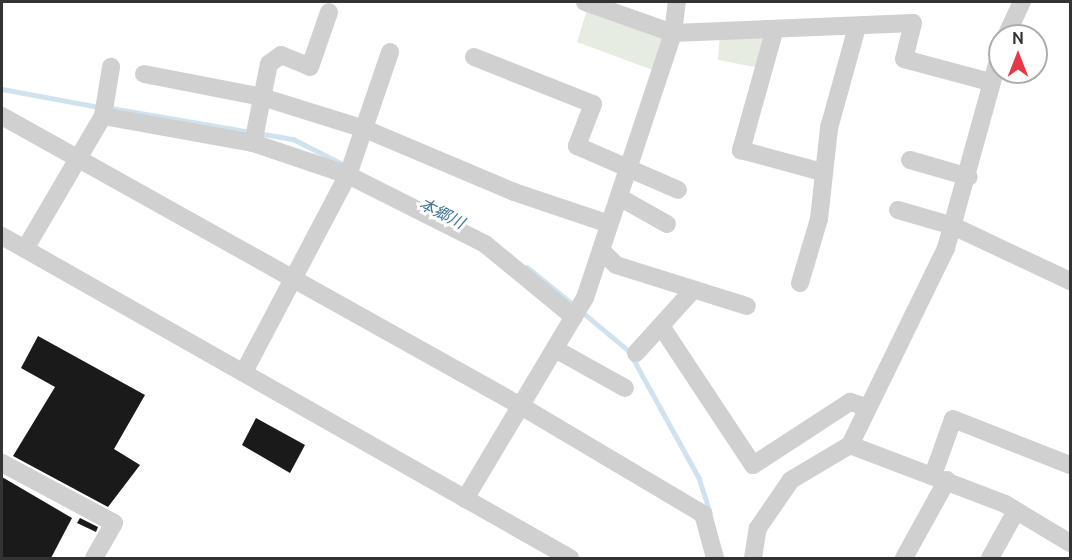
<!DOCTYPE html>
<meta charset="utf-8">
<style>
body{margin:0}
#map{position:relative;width:1072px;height:560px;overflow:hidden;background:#fff;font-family:Ubuntu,"Noto Sans JP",sans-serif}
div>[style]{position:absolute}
.green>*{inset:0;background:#e6ecdf}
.stream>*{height:4.5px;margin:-2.25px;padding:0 2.25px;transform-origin:2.25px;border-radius:2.25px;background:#cfe2ee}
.building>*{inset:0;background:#1a1a1a}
.minor>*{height:18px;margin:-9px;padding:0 9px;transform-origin:9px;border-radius:9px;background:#d0d0d0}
span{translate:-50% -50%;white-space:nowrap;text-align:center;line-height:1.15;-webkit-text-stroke:6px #fff;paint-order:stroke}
.water-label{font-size:16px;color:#3f7597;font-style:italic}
.frame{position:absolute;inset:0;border:3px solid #333;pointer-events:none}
.north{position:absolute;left:988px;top:24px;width:60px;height:60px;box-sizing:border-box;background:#fff;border:2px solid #adadad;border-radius:50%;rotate:0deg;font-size:16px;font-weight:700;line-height:24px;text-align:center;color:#333}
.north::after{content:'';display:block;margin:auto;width:21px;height:27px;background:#e63946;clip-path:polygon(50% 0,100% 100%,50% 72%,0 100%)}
</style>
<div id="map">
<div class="green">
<div style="clip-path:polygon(588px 7px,669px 34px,658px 72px,577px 42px)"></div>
<div style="clip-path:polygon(720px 34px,768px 34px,760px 68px,718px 60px)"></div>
</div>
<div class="stream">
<div style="left:2px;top:89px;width:99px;rotate:10.5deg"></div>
<div style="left:111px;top:108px;width:141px;rotate:9.8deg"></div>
<div style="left:258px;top:133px;width:36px;rotate:10deg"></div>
<div style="left:293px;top:139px;width:58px;rotate:26.6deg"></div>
<div style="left:527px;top:267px;width:60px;rotate:39deg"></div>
<div style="left:581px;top:311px;width:62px;rotate:39.8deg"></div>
<div style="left:629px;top:351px;width:145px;rotate:61.1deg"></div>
<div style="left:699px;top:478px;width:36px;rotate:72deg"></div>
</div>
<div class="building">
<div style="clip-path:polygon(38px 336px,145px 395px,114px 449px,140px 465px,108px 507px,13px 456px,55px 387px,21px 368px)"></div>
<div style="clip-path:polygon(256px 418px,305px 445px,290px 473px,242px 445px)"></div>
<div style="clip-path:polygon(2px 477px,72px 518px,51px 558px,2px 558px)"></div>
<div style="clip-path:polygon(80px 518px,98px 527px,96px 532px,77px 523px)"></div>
</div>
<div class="minor">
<div style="left:585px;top:2px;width:93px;rotate:19.4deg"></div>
<div style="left:673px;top:33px;width:240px;rotate:-2.4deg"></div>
<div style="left:913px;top:23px;width:37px;rotate:104deg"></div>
<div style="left:904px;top:59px;width:89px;rotate:15deg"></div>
<div style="left:774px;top:32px;width:123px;rotate:105.6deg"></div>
<div style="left:741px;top:150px;width:84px;rotate:15.2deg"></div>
<div style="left:1006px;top:36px;width:38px;rotate:-65deg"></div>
<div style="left:474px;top:57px;width:128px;rotate:21.6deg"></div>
<div style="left:593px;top:104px;width:45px;rotate:110.9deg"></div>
<div style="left:577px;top:146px;width:110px;rotate:23.5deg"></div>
<div style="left:144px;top:74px;width:120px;rotate:11deg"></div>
<div style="left:262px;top:97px;width:108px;rotate:17.3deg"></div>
<div style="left:365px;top:129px;width:162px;rotate:22.9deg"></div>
<div style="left:514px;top:192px;width:100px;rotate:18.6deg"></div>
<div style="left:2px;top:116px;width:595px;rotate:29.2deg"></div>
<div style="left:521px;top:406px;width:212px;rotate:30.7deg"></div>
<div style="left:703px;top:514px;width:46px;rotate:74.7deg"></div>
<div style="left:103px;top:116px;width:50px;rotate:-80.7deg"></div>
<div style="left:253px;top:143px;width:81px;rotate:-78.6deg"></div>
<div style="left:269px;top:64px;width:15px;rotate:-37deg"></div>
<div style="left:281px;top:55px;width:31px;rotate:22deg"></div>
<div style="left:310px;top:67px;width:58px;rotate:-70.9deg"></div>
<div style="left:910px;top:160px;width:61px;rotate:16.1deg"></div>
<div style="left:619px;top:197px;width:55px;rotate:29.4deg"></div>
<div style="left:898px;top:210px;width:57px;rotate:16.2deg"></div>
<div style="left:953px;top:226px;width:129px;rotate:25.2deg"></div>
<div style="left:2px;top:236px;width:653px;rotate:29.55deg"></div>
<div style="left:25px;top:249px;width:154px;rotate:-59.6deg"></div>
<div style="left:103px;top:116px;width:152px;rotate:10.2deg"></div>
<div style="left:253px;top:143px;width:100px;rotate:18.6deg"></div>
<div style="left:348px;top:175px;width:153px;rotate:26.7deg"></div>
<div style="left:485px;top:244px;width:115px;rotate:39.4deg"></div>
<div style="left:601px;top:250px;width:21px;rotate:45deg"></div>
<div style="left:616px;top:265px;width:137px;rotate:17.4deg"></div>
<div style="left:800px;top:283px;width:67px;rotate:-73.5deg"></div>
<div style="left:819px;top:219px;width:92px;rotate:-83.7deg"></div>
<div style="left:829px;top:128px;width:105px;rotate:-74.5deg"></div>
<div style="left:663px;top:329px;width:163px;rotate:56.5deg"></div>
<div style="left:753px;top:465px;width:116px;rotate:-33deg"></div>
<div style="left:850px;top:402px;width:17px;rotate:17deg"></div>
<div style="left:555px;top:349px;width:80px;rotate:29.1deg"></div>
<div style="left:636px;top:353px;width:85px;rotate:-47.9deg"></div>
<div style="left:245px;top:370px;width:221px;rotate:-62.2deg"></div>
<div style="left:348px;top:175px;width:130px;rotate:-71.1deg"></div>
<div style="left:850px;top:445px;width:166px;rotate:20.8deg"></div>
<div style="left:1005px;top:504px;width:76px;rotate:31deg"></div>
<div style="left:2px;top:463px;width:127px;rotate:28.2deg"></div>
<div style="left:114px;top:523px;width:40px;rotate:119.7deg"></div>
<div style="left:933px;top:475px;width:59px;rotate:-70.3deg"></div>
<div style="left:953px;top:419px;width:126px;rotate:21.5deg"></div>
<div style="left:465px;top:499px;width:234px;rotate:-59.2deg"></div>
<div style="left:585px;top:298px;width:279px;rotate:-71.6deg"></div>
<div style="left:673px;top:33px;width:31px;rotate:-83deg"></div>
<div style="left:753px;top:558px;width:30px;rotate:-81deg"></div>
<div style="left:758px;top:528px;width:58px;rotate:-55.5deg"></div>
<div style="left:791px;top:480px;width:69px;rotate:-30.7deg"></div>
<div style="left:850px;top:445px;width:219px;rotate:-64deg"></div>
<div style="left:946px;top:248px;width:202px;rotate:-74.5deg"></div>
<div style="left:904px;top:558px;width:89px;rotate:-61.1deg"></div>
<div style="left:990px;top:558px;width:54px;rotate:-61deg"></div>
</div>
<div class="water-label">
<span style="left:442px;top:213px;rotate:27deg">本郷川</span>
</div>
<div class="frame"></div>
<div class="north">N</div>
</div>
